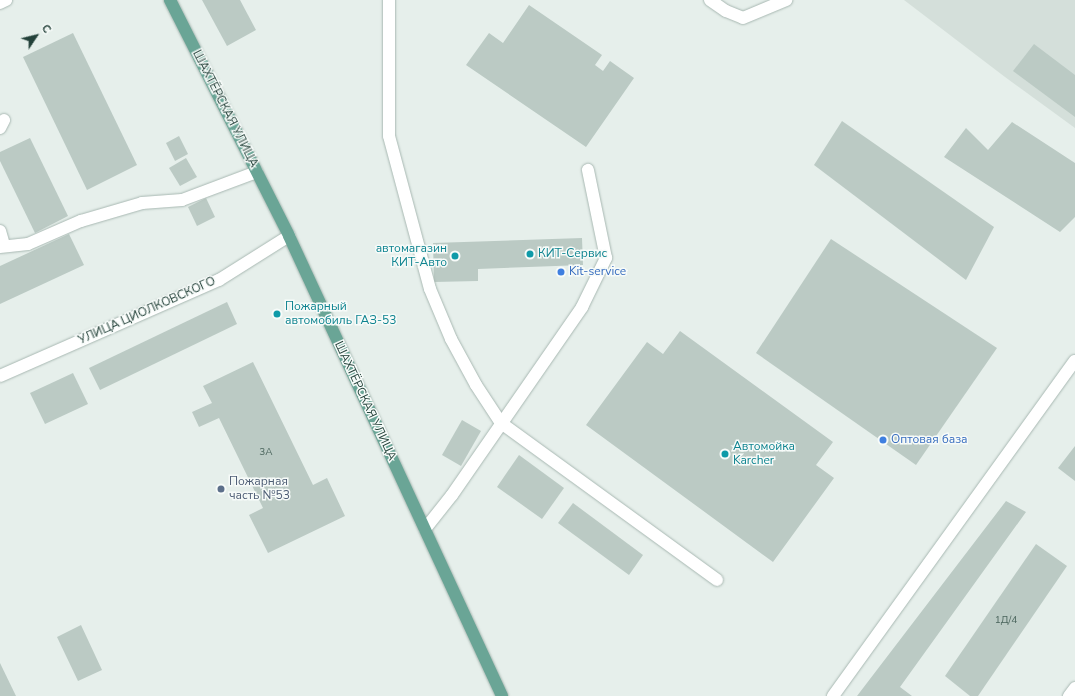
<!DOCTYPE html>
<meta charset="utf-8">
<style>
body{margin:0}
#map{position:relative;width:1075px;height:696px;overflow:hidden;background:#e6efeb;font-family:"Nunito Sans",sans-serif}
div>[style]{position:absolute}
.built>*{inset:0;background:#d4dfda}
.building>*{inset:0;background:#bbcac4}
.roads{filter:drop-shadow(0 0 1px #a8b8b2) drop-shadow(0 0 1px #a8b8b2)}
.minor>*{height:12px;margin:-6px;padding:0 6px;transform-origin:6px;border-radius:6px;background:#fff}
.major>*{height:12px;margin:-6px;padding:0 6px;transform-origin:6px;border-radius:6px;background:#6aa596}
.dots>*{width:11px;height:11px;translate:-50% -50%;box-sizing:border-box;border:2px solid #f7fbf9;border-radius:50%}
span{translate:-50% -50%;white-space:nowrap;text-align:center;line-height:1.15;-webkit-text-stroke:3px #f7fbf9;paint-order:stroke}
.number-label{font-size:10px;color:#4a645c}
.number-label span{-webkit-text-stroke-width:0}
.street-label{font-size:12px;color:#24423a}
.culture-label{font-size:12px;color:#0d838f}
.right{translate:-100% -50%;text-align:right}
.left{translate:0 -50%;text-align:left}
.shop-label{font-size:12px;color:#366cbe}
.service-label{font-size:12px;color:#4e5e75}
.north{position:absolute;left:16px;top:16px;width:40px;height:40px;-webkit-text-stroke:3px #f7fbf9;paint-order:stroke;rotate:55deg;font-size:11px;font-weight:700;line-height:16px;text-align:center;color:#24423a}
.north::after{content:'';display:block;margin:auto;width:14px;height:18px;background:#24423a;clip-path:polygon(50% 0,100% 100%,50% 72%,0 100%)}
</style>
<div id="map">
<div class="built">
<div style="clip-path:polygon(904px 0,1075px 0,1075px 128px,1005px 77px)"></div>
</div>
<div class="building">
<div style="clip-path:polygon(202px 0,240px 0,256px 30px,227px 46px)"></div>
<div style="clip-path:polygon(529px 5px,602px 55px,595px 65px,603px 71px,610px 61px,634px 78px,586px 147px,466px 65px,489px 33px,503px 43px)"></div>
<div style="clip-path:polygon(73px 33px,137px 165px,87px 190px,23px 57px)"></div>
<div style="clip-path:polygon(1034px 44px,1075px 75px,1075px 117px,1013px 71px)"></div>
<div style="clip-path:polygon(842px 121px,994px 227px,966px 280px,814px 165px)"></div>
<div style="clip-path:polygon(1012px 122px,1075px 163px,1075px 217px,1060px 232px,944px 157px,966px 128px,988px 150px)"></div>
<div style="clip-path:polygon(179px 136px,188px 154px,175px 161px,166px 143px)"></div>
<div style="clip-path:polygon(30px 138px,68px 216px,35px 233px,0 161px,0 152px)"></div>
<div style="clip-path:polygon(186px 158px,197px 177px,180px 186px,169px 168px)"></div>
<div style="clip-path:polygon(206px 198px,215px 217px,197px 226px,188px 207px)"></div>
<div style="clip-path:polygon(69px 234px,84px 265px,0 304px,0 266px)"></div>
<div style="clip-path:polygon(582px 238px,583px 265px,478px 269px,478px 281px,434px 282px,433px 243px)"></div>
<div style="clip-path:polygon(831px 239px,997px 348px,916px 465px,756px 353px)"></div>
<div style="clip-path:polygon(227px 302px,237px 324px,100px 390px,89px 368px)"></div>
<div style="clip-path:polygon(680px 331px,833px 442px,816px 465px,834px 478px,773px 562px,586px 425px,647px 342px,663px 354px)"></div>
<div style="clip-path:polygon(253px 362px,313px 485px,327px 478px,345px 516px,268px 553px,249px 515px,263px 508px,219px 418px,199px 427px,192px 412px,212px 403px,203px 386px)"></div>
<div style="clip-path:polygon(73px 373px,88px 404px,45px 424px,30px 393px)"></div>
<div style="clip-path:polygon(462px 420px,481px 431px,461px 466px,442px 455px)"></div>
<div style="clip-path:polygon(1075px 446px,1075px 481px,1058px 468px)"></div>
<div style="clip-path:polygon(519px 455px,564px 488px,542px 519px,497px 487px)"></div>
<div style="clip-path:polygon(1006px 501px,1026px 512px,900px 687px,912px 696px,857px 696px)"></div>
<div style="clip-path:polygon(573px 503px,643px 555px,629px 575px,558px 523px)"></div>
<div style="clip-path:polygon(1036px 544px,1067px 566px,978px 696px,970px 696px,945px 676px)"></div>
<div style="clip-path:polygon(81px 625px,102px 670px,78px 681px,57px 637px)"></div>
<div style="clip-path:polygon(0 663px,16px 696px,0 696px)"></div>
</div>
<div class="roads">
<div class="minor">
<div style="left:389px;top:0;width:136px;rotate:90deg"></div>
<div style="left:389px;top:136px;width:158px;rotate:75deg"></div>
<div style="left:430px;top:289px;width:54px;rotate:67.2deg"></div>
<div style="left:451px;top:339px;width:52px;rotate:61.5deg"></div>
<div style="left:476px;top:385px;width:45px;rotate:56.7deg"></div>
<div style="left:501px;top:423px;width:267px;rotate:36deg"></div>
<div style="left:710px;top:0;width:19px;rotate:35deg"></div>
<div style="left:726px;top:11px;width:18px;rotate:22deg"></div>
<div style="left:743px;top:18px;width:47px;rotate:-22.7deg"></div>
<div style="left:0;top:3px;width:7px;rotate:-27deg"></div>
<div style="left:0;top:128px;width:9px;rotate:-63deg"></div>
<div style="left:0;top:231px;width:15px;rotate:74deg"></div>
<div style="left:0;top:247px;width:28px;rotate:-6deg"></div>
<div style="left:28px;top:244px;width:58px;rotate:-23.5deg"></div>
<div style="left:81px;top:221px;width:64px;rotate:-16.4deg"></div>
<div style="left:142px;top:203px;width:40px;rotate:-4.3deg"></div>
<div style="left:182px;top:200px;width:80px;rotate:-20.5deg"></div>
<div style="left:0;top:376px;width:239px;rotate:-23.7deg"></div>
<div style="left:219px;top:280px;width:83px;rotate:-32.2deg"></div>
<div style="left:425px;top:529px;width:43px;rotate:-51.5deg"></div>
<div style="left:452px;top:495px;width:229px;rotate:-55.3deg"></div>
<div style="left:582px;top:307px;width:55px;rotate:-63.9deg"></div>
<div style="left:606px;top:258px;width:90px;rotate:-101.6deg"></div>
<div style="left:833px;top:696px;width:413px;rotate:-54.2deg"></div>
<div style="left:1069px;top:696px;width:10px;rotate:-53deg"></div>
</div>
<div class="major">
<div style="left:170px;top:0;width:264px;rotate:63.2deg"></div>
<div style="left:289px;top:236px;width:507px;rotate:65.15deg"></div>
</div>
</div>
<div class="dots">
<div style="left:530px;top:254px;background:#0f9aa8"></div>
<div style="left:455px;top:256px;background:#0f9aa8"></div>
<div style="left:561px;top:272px;background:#3f7fe0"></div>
<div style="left:277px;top:314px;background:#0f9aa8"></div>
<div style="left:883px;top:440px;background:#3f7fe0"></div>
<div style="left:725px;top:454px;background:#0f9aa8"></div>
<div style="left:221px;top:489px;background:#5c6f8a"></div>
</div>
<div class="number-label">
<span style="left:266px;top:453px">3А</span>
<span style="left:1006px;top:621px">1Д/4</span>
</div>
<div class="street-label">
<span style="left:225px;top:109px;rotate:63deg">ШАХТЁРСКАЯ УЛИЦА</span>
<span style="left:147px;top:311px;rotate:-24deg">УЛИЦА ЦИОЛКОВСКОГО</span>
<span style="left:365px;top:401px;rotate:65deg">ШАХТЁРСКАЯ УЛИЦА</span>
</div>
<div class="culture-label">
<span class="right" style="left:447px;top:256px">автомагазин<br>КИТ-Авто</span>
<span class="left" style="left:538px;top:254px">КИТ-Сервис</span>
<span class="left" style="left:285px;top:314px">Пожарный<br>автомобиль ГАЗ-53</span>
<span class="left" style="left:733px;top:454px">Автомойка<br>Karcher</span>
</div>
<div class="shop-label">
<span class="left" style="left:569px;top:272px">Kit-service</span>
<span class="left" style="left:891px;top:440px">Оптовая база</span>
</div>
<div class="service-label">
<span class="left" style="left:229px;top:489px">Пожарная<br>часть №53</span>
</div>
<div class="north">С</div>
</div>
